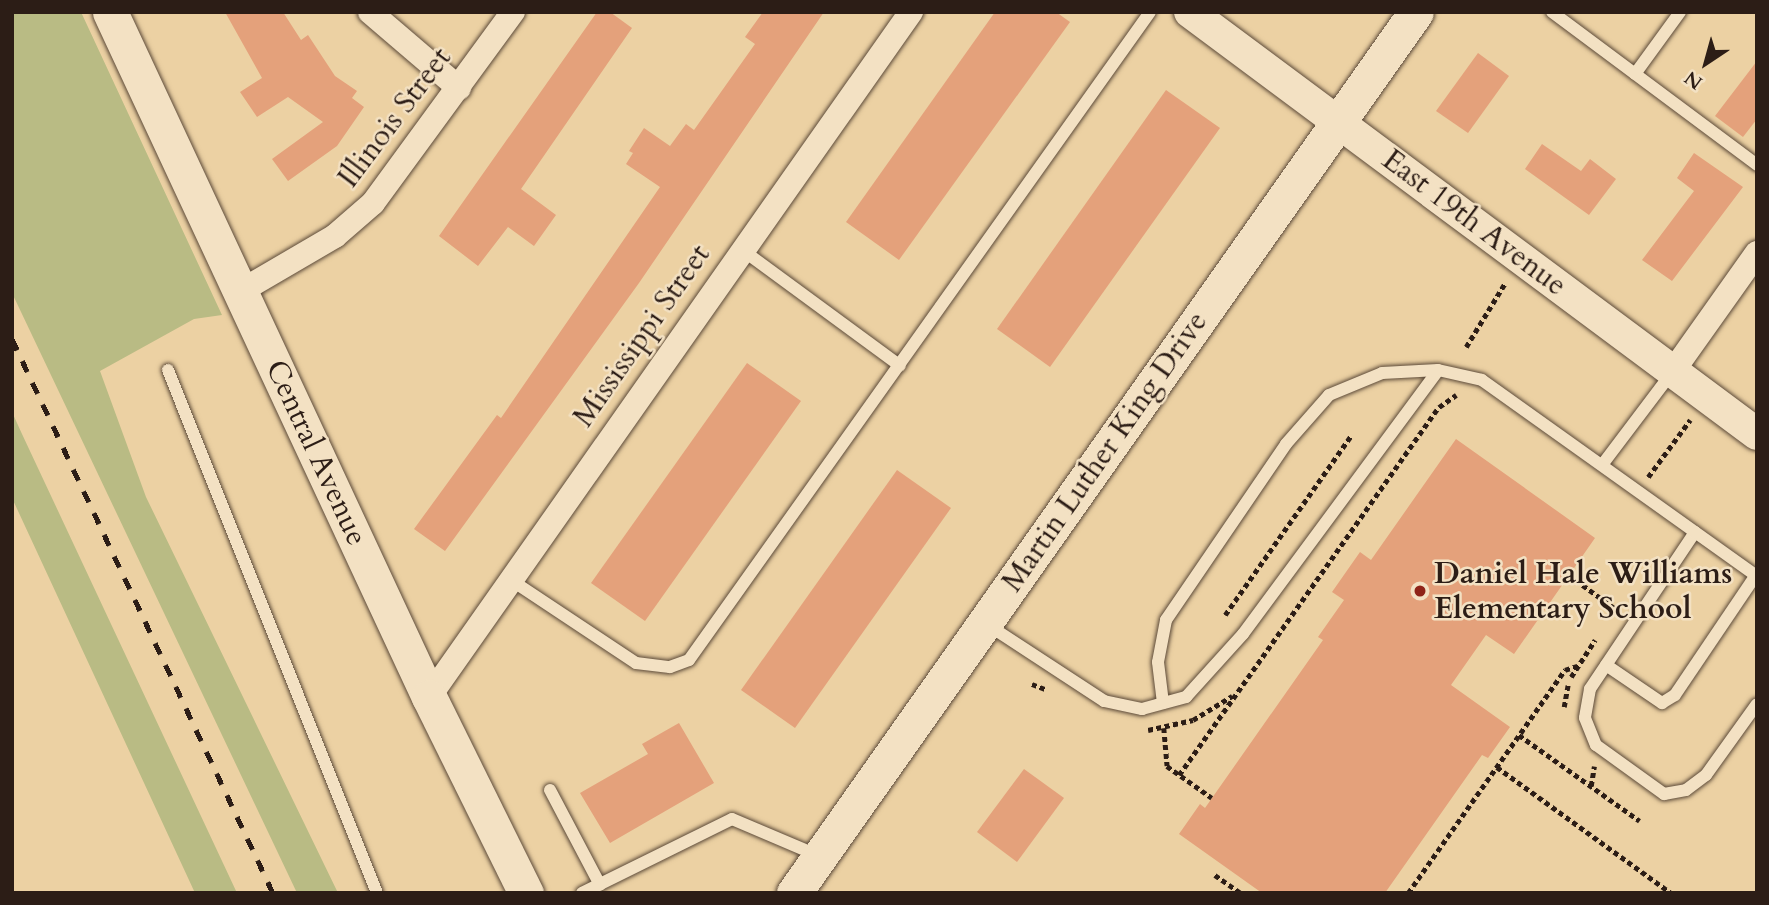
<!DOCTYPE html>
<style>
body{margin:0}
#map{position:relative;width:1769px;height:905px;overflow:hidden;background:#ecd1a3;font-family:Cardo,serif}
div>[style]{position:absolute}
.green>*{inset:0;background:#b9bb84}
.building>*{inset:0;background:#e4a17b}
.path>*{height:4.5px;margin-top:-2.25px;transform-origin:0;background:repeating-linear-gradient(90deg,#2c1d16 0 5px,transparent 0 8.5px)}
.roads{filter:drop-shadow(0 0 2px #5c4a39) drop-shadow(0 0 2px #5c4a39)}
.service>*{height:12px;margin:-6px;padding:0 6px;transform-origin:6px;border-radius:6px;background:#f3e1c3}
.minor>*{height:24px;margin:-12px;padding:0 12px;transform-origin:12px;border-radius:12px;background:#f3e1c3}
.tertiary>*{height:32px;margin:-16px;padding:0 16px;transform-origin:16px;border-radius:16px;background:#f3e1c3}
.secondary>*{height:35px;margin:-17.5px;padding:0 17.5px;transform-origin:17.5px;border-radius:17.5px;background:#f3e1c3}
.rail>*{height:5px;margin-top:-2.5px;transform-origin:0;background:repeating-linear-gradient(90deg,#2c1d16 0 12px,transparent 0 24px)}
.dots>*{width:19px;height:19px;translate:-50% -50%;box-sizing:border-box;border:4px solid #f3e1c3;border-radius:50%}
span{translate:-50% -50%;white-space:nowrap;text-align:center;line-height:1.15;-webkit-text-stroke:5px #f3e1c3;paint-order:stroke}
.street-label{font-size:30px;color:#2c1d16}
.poi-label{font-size:30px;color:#2c1d16;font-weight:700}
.left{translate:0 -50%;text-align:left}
.frame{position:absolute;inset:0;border:14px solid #2c1d16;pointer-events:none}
.north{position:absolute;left:1671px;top:28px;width:70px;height:70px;-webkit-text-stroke:5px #f3e1c3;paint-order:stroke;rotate:216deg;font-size:19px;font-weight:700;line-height:28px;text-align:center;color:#2c1d16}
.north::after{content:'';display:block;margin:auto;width:24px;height:32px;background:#2c1d16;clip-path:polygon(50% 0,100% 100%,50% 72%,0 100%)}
</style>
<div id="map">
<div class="green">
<div style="clip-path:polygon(12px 12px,81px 12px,222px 315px,194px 319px,100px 371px,146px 497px,338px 893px,297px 893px,12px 293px)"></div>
<div style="clip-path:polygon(12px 412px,22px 434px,237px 893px,195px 893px,12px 498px)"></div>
</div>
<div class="building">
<div style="clip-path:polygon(225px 12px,283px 12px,301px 40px,308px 35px,335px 76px,357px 91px,352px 98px,364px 107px,337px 146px,288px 181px,272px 159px,323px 122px,288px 97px,257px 117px,240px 92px,262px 78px)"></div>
<div style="clip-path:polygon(597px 12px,610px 12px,632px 28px,521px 189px,556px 215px,534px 246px,508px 227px,478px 266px,439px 236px)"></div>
<div style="clip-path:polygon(763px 12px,824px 12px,639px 283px,445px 551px,414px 529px,497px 415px,501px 418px,660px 187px,626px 164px,633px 153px,629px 151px,644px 128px,670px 146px,686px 124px,694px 130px,755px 44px,745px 37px)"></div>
<div style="clip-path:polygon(995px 12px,1056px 12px,1070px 22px,899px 260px,846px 222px)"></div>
<div style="clip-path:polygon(1478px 53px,1509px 76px,1468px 133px,1436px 111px)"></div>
<div style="clip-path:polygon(1757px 61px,1757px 119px,1743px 137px,1715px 116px)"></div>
<div style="clip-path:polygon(1166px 90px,1220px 128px,1050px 367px,997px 329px)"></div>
<div style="clip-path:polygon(1542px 144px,1581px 171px,1590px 159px,1616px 179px,1589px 215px,1525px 169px)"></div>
<div style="clip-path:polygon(1694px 153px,1743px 187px,1672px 281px,1642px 260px,1694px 191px,1677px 178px)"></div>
<div style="clip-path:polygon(747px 363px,801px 401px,645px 621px,591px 583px)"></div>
<div style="clip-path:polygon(1456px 439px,1595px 538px,1514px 654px,1486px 635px,1451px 685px,1510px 727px,1488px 758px,1482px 755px,1385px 893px,1262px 893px,1179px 834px,1200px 804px,1205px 808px,1323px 640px,1318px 637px,1344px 600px,1332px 592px,1360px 552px,1371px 560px)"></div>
<div style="clip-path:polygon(897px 470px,951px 508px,795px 728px,741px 690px)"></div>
<div style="clip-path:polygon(679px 723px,714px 783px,610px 843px,580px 793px,648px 754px,642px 744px)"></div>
<div style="clip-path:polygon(1024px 769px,1064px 798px,1017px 862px,977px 832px)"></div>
</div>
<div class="path">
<div style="left:1466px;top:347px;width:75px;rotate:-58.6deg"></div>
<div style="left:1648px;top:477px;width:71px;rotate:-53.6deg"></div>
<div style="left:1569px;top:575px;width:59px;rotate:36.1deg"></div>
<div style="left:1225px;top:615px;width:218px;rotate:-54.9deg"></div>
<div style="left:1571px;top:677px;width:44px;rotate:-57deg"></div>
<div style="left:1032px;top:684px;width:14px;rotate:21deg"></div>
<div style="left:1564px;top:707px;width:22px;rotate:-80deg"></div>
<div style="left:1164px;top:728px;width:38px;rotate:85deg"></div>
<div style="left:1167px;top:766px;width:55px;rotate:35.4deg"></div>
<div style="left:1148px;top:730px;width:46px;rotate:-12.5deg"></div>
<div style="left:1193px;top:720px;width:46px;rotate:-31.6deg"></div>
<div style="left:1519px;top:735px;width:148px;rotate:35.4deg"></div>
<div style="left:1497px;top:767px;width:215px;rotate:35.9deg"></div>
<div style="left:1179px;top:775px;width:451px;rotate:-54.8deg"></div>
<div style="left:1439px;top:407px;width:21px;rotate:-35deg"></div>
<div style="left:1591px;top:786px;width:20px;rotate:-81deg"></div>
<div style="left:1215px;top:875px;width:32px;rotate:35deg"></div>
<div style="left:1408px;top:893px;width:273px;rotate:-54.9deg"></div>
<div style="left:1565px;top:670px;width:13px;rotate:-18deg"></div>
</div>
<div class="roads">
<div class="service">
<div style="left:1552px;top:12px;width:256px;rotate:36.7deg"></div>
<div style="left:1635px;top:74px;width:77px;rotate:-54deg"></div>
<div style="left:741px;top:249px;width:197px;rotate:36.3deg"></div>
<div style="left:168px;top:370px;width:563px;rotate:68.22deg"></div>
<div style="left:1602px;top:465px;width:118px;rotate:-52.9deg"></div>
<div style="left:1695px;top:532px;width:189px;rotate:123.8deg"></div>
<div style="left:1590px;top:689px;width:29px;rotate:100deg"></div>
<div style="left:1585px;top:718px;width:29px;rotate:68deg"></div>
<div style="left:1596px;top:745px;width:84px;rotate:35.8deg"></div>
<div style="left:1664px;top:794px;width:22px;rotate:-10deg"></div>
<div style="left:1686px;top:790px;width:25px;rotate:-37deg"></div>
<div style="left:1706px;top:775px;width:87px;rotate:-54.3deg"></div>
<div style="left:511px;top:580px;width:150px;rotate:33.6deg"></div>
<div style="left:636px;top:663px;width:34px;rotate:7deg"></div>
<div style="left:670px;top:667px;width:20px;rotate:-20deg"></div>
<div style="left:689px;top:660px;width:795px;rotate:-54.57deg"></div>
<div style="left:988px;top:625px;width:139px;rotate:33.2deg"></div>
<div style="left:1104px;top:701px;width:39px;rotate:12deg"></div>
<div style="left:1142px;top:709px;width:46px;rotate:-15.3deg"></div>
<div style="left:1186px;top:697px;width:85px;rotate:-47.9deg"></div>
<div style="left:1243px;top:634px;width:328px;rotate:-53.5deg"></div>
<div style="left:1438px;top:370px;width:45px;rotate:12.8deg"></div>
<div style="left:1482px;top:380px;width:338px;rotate:35.5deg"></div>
<div style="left:1606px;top:665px;width:68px;rotate:34.2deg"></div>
<div style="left:1662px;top:703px;width:15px;rotate:-32deg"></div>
<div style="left:1675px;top:695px;width:145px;rotate:-56deg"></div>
<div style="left:1163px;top:703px;width:41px;rotate:-97deg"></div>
<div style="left:1158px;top:662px;width:43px;rotate:-79.2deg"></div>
<div style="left:1166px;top:620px;width:213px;rotate:-55.7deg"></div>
<div style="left:1286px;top:444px;width:65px;rotate:-48.7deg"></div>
<div style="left:1329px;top:395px;width:57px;rotate:-22.5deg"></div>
<div style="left:1382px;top:373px;width:56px;rotate:-3.1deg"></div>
<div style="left:550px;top:790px;width:107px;rotate:62.2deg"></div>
<div style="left:582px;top:893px;width:167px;rotate:-26.3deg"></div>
<div style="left:732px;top:819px;width:95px;rotate:23deg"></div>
</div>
<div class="minor">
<div style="left:370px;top:12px;width:117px;rotate:40.5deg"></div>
<div style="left:241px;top:291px;width:109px;rotate:-30.3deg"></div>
<div style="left:335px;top:236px;width:50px;rotate:-41deg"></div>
<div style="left:373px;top:203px;width:237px;rotate:-53.8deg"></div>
<div style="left:1673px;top:371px;width:145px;rotate:-54.6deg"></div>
<div style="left:429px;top:697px;width:838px;rotate:-54.87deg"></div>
</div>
<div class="tertiary">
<div style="left:1190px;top:12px;width:707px;rotate:36.66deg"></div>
</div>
<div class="secondary">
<div style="left:110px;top:12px;width:756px;rotate:65.03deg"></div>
<div style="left:429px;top:697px;width:219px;rotate:63.7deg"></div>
<div style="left:794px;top:893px;width:1078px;rotate:-54.78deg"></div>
</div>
</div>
<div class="rail">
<div style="left:12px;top:339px;width:612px;rotate:64.77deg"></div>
</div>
<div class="dots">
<div style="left:1420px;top:591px;background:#8f2418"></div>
</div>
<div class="street-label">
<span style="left:395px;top:118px;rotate:-53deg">Illinois Street</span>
<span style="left:1474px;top:223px;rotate:37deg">East 19th Avenue</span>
<span style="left:642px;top:336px;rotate:-55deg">Mississippi Street</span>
<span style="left:1105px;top:452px;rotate:-55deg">Martin Luther King Drive</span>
<span style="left:316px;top:453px;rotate:65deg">Central Avenue</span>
</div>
<div class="poi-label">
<span class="left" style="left:1434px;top:591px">Daniel Hale Williams<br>Elementary School</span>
</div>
<div class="frame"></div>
<div class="north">N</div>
</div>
